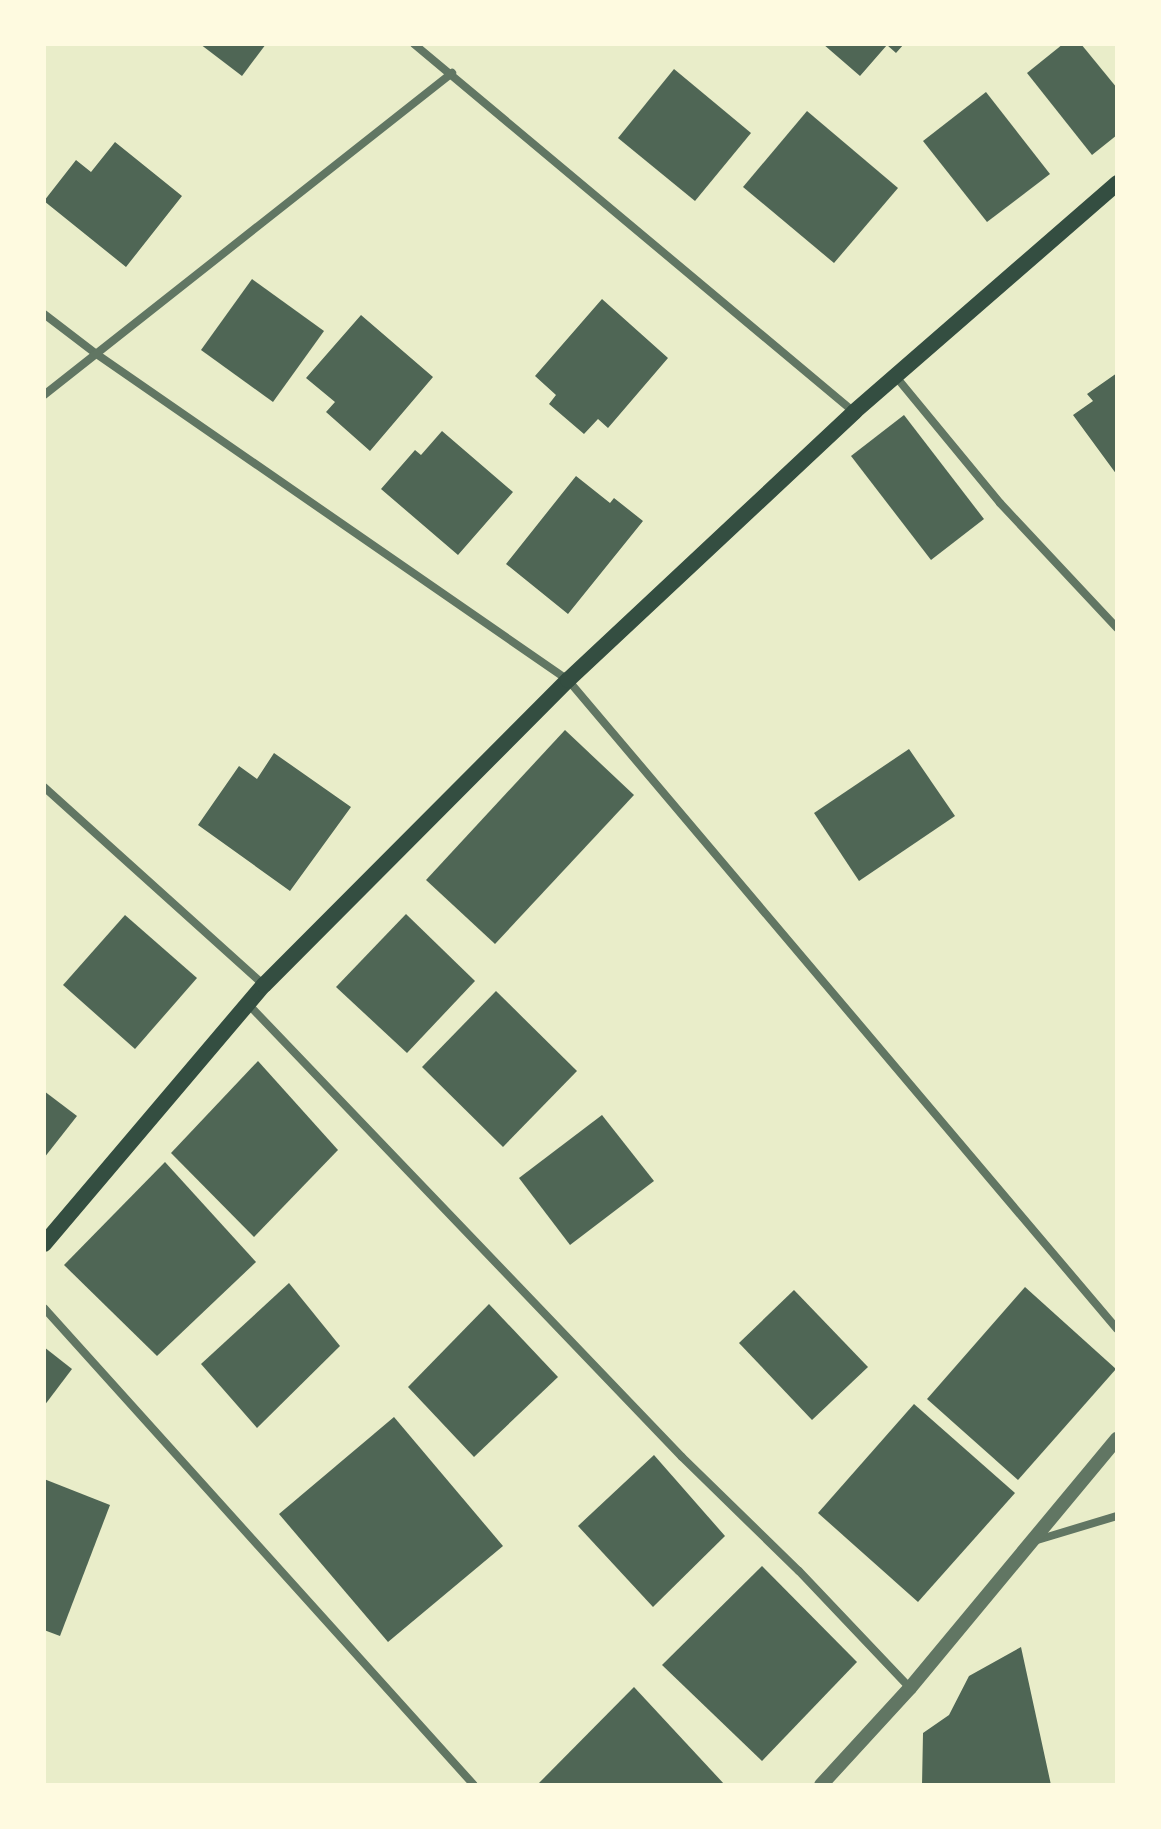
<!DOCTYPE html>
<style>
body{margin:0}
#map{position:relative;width:1161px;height:1829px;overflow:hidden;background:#e9edc9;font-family:Lora,serif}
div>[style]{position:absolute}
.building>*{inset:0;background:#4f6655}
.minor>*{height:8px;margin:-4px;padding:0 4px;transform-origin:4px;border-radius:4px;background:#617663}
.tertiary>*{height:14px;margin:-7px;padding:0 7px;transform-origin:7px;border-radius:7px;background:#617663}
.secondary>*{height:16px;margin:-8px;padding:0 8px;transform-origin:8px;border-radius:8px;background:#344e41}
span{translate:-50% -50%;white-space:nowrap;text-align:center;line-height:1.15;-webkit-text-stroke:8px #fefae0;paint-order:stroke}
.frame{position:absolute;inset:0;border:46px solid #fefae0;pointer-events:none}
</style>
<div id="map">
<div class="building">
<div style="clip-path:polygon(200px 44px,266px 44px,242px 76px)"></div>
<div style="clip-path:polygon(823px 44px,904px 44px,896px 53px,887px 45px,860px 76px)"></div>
<div style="clip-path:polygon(1063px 44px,1081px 44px,1117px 88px,1117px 135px,1092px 155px,1027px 73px)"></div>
<div style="clip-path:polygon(674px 69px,751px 133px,695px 201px,618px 138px)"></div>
<div style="clip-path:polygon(986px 92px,1050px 174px,987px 222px,923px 141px)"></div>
<div style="clip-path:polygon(807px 111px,898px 188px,834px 263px,743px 187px)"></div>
<div style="clip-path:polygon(115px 142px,182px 196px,126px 267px,44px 201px,76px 160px,91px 172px)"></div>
<div style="clip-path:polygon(252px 279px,324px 331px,273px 402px,201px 350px)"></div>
<div style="clip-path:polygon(602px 299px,668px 358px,608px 428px,598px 419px,584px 434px,549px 404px,556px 395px,535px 376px)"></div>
<div style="clip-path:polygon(361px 315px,433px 377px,370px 451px,326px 412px,335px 402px,306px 378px)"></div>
<div style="clip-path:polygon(1117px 373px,1117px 475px,1073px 415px,1093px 401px,1087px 394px)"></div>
<div style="clip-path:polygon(904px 415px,984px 519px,931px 560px,851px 456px)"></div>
<div style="clip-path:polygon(442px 431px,513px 492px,458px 555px,381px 489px,415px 450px,421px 455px)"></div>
<div style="clip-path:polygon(576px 476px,610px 503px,614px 498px,643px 521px,568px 614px,506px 564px)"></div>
<div style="clip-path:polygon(565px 730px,634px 795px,495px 944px,426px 880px)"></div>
<div style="clip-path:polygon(909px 749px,955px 816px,859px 881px,814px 813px)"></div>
<div style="clip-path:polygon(274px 753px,351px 807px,290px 891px,198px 825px,239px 766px,257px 779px)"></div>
<div style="clip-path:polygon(406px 914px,475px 981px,407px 1053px,336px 987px)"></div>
<div style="clip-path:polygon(125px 915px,197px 978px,135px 1049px,63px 985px)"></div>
<div style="clip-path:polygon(496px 991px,577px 1071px,503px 1147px,422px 1067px)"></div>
<div style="clip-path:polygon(258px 1061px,338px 1150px,254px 1237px,171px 1153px)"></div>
<div style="clip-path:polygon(44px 1091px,77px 1116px,44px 1158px)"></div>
<div style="clip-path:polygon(602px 1115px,654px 1181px,570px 1245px,519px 1178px)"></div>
<div style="clip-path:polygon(165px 1162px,256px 1262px,157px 1356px,64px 1265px)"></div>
<div style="clip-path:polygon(289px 1283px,340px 1346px,257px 1428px,201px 1364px)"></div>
<div style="clip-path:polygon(1025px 1287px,1116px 1369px,1018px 1480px,927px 1399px)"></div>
<div style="clip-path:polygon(794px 1290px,868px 1367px,812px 1420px,739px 1343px)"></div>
<div style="clip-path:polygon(489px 1304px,558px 1377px,474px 1457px,408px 1387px)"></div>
<div style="clip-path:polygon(44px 1347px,72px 1369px,44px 1406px)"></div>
<div style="clip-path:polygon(914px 1404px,1015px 1493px,918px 1602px,818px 1513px)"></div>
<div style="clip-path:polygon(394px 1417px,503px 1546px,388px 1642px,279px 1514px)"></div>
<div style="clip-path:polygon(654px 1455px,725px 1536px,653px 1607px,578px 1526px)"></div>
<div style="clip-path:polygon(44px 1479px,110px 1505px,60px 1636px,44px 1630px)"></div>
<div style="clip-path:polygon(762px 1566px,857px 1662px,762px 1761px,662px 1665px)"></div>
<div style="clip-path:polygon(1021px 1647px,1051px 1785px,922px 1785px,923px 1733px,949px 1715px,969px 1676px)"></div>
<div style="clip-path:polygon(634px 1687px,725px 1785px,537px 1785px)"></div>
</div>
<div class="minor">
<div style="left:414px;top:44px;width:574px;rotate:39.91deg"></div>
<div style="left:44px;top:314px;width:64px;rotate:37.4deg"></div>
<div style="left:95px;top:353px;width:575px;rotate:34.66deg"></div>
<div style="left:568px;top:680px;width:850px;rotate:49.77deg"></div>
<div style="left:897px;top:378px;width:162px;rotate:50.5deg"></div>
<div style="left:1000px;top:503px;width:171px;rotate:46.9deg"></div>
<div style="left:44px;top:395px;width:520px;rotate:-38.28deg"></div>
<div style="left:44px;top:787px;width:296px;rotate:42deg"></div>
<div style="left:248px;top:1004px;width:627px;rotate:46.23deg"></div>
<div style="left:682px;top:1457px;width:163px;rotate:44.3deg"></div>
<div style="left:799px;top:1571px;width:161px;rotate:46.5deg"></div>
<div style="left:44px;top:1308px;width:642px;rotate:47.97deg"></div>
<div style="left:1034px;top:1541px;width:87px;rotate:-16.8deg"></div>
</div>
<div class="tertiary">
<div style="left:821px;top:1785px;width:132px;rotate:-47.5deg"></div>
<div style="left:910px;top:1688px;width:324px;rotate:-50.3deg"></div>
</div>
<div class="secondary">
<div style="left:44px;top:1244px;width:340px;rotate:-49.7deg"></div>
<div style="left:264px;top:985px;width:431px;rotate:-45.1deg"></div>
<div style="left:568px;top:680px;width:392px;rotate:-43.1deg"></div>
<div style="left:854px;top:412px;width:349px;rotate:-41deg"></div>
</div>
<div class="frame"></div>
</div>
